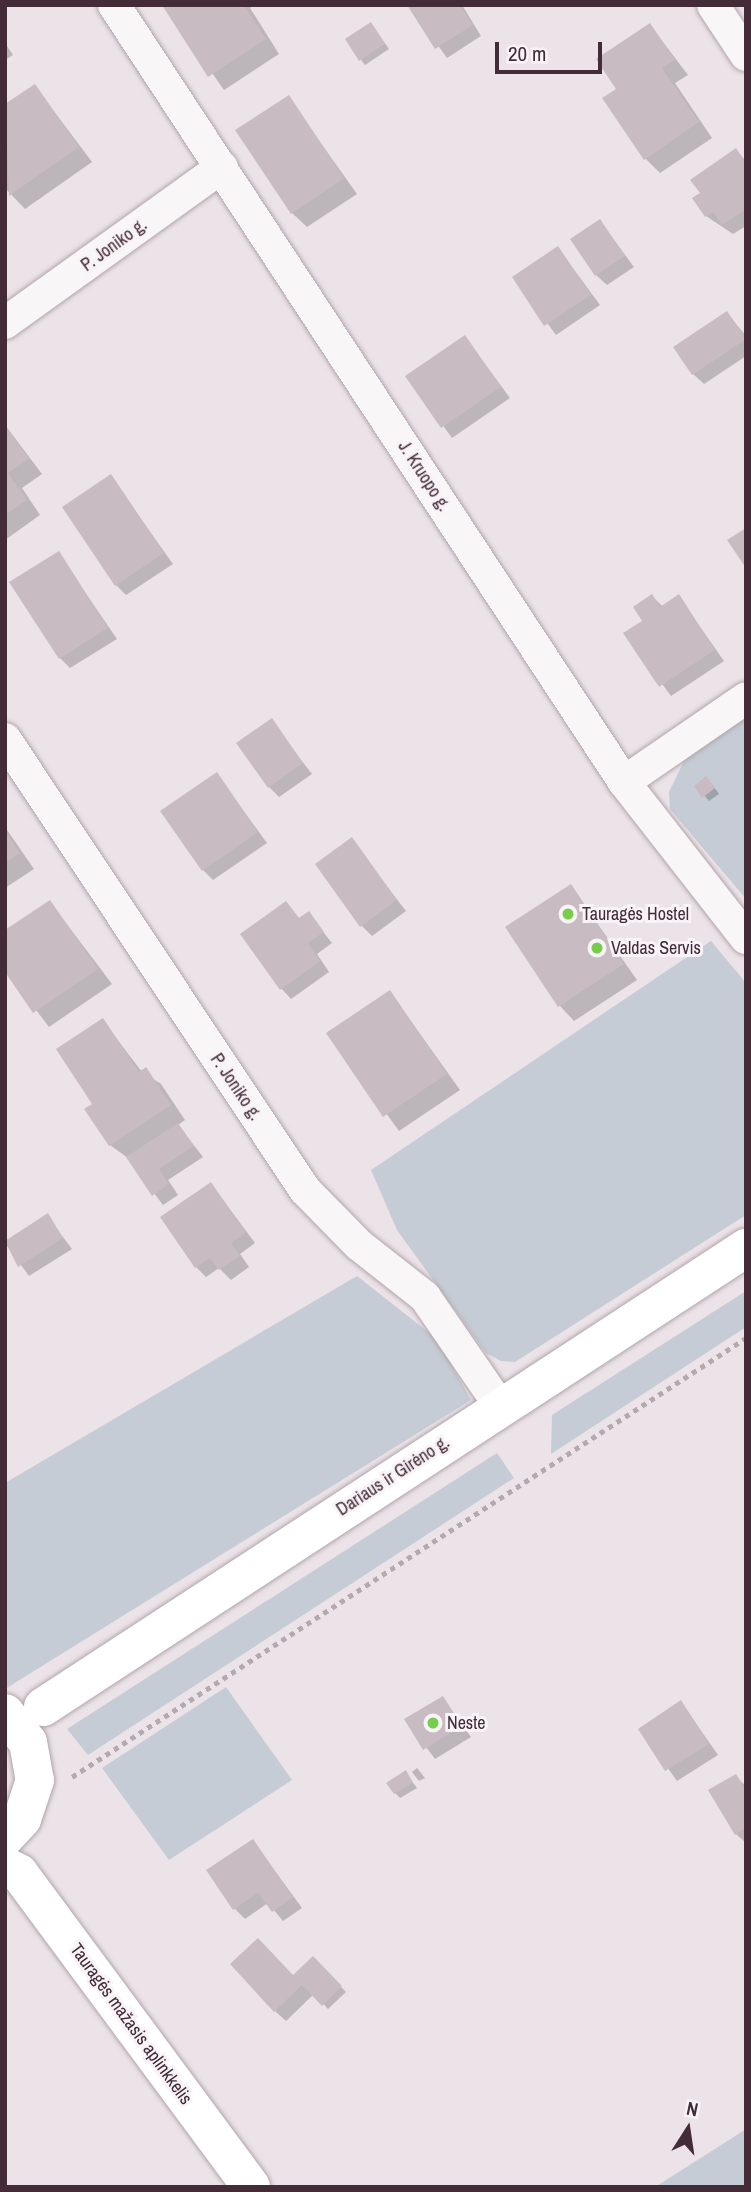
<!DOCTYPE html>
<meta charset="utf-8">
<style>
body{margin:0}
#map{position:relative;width:751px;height:2192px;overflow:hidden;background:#ebe3e8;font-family:"Archivo Narrow",sans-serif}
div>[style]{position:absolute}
.green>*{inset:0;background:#c5ccd5}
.shadow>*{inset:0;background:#0003}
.building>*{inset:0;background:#c8bbc2}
.path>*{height:4.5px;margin-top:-2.25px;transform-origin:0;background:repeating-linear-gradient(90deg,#b4a9af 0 5px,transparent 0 10px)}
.roads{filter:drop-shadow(0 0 2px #b2a4ac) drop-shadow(0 0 2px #b2a4ac)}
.street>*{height:32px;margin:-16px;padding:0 16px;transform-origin:16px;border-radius:16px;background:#f9f6f8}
.secondary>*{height:38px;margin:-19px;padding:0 19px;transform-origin:19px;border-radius:19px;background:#fff}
.highway>*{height:38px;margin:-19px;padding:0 19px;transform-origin:19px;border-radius:19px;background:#fff}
.dots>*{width:19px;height:19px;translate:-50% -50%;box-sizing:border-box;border:4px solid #f8f3f6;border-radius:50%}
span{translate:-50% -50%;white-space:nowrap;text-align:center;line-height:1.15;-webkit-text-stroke:6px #f8f3f6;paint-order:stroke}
.street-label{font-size:18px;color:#432b38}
.poi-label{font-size:18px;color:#432b38}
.left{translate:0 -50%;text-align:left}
.frame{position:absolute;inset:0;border:7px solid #432b38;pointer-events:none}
.north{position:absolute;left:653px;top:2094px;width:70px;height:70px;-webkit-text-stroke:5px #f8f3f6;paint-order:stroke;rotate:12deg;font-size:19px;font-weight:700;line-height:28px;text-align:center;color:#432b38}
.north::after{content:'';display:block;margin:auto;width:24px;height:32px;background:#432b38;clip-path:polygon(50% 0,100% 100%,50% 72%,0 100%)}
.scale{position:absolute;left:495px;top:42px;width:107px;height:32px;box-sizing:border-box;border:4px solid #432b38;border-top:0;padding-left:9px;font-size:21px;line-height:24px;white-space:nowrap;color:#432b38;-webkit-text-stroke:5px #f8f3f6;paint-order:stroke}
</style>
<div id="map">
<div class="green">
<div style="clip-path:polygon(746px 715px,746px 899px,670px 809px,669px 792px,684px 761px)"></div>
<div style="clip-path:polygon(711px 941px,746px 983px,746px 1215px,515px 1362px,501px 1361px,486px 1353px,397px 1230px,371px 1170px)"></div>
<div style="clip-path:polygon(357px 1276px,437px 1339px,471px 1400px,5px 1689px,5px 1483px)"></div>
<div style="clip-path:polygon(746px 1291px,746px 1327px,551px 1454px,552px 1415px)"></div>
<div style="clip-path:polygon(497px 1453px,514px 1478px,88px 1755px,67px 1729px)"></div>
<div style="clip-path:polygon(226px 1687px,292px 1780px,169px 1860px,102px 1768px)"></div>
<div style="clip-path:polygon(746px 2129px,746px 2187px,655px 2187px,729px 2140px)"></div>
</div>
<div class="shadow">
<div style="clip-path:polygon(164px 5px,254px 5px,250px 8px,279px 54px,224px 90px)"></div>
<div style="clip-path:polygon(409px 5px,462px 5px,481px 36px,447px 58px)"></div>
<div style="clip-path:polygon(650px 25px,688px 75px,675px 83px,712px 138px,660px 173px,645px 158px,618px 89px)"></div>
<div style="clip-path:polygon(375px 29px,389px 49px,365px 65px,361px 60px)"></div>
<div style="clip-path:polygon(5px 43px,13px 55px,5px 60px)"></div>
<div style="clip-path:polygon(35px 86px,92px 162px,25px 209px,5px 188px,5px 106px)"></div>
<div style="clip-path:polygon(288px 97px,357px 194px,307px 227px,292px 213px)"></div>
<div style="clip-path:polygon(736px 150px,746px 161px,746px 226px,733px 234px,706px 216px,702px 194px)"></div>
<div style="clip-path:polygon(600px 221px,634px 267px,607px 285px,596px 275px)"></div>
<div style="clip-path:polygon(558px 248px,600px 305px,556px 335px,514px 278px)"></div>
<div style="clip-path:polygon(727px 313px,746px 336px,746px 356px,704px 384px,693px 374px)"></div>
<div style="clip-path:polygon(465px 337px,510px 398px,452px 438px,407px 376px)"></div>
<div style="clip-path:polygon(5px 425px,42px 474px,22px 488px,40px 515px,5px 540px)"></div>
<div style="clip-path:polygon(111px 477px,173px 564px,126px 595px,116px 585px)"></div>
<div style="clip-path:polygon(58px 553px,117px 639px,70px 668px,60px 658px)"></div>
<div style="clip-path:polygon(652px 596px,663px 607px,679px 597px,724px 661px,671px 696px,625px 634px,645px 621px)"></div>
<div style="clip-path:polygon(271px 721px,312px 774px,279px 797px,269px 787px)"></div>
<div style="clip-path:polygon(217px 775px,267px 843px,213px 880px,203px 870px)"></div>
<div style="clip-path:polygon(711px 783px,719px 794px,709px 801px,696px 786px)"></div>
<div style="clip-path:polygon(5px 827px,34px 869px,5px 888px)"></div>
<div style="clip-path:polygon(351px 840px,406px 911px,372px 936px,362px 926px)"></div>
<div style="clip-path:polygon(571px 886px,637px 980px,574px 1021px,560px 1006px)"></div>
<div style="clip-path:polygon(50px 902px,112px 984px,49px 1027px,5px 969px)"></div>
<div style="clip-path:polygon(286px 904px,300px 919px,308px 913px,332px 943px,317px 954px,329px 972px,291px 999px,281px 988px)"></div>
<div style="clip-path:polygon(390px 992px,460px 1090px,399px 1131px,328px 1033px)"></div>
<div style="clip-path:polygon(103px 1021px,142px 1072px,161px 1084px,185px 1120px,178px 1125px,203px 1157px,168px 1180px,178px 1195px,163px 1205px,128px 1158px,110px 1145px,94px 1104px)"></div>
<div style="clip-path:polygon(211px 1184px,255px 1243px,240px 1254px,249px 1267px,231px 1280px,219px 1268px,206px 1277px,196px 1267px)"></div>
<div style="clip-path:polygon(47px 1216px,72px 1249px,29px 1276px,5px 1243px)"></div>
<div style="clip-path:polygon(442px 1698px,471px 1737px,435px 1759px,406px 1720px)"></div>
<div style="clip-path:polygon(681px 1702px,718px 1755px,677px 1781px,640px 1729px)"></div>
<div style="clip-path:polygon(417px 1768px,425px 1778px,419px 1781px,412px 1772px)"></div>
<div style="clip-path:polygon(406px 1773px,417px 1788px,400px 1798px,395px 1793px)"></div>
<div style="clip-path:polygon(735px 1776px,746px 1786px,746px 1843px,736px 1834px)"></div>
<div style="clip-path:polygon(253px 1841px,302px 1908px,283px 1921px,268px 1903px,245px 1919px,235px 1909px)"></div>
<div style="clip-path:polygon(313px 1959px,346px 1992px,328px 2009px,314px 1994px,286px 2021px,275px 2011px)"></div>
</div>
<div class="building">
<div style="clip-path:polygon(162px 5px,244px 5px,266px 39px,208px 77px)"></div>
<div style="clip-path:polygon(407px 5px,460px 5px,473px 25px,435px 49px)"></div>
<div style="clip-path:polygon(371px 22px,385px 44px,359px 61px,345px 39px)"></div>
<div style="clip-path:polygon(650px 23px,675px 60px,662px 68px,699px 122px,644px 160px,602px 98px,616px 89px,596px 59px)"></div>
<div style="clip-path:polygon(35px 84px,79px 147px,9px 196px,5px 104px)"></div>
<div style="clip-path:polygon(289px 95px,344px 178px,291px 214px,235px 130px)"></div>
<div style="clip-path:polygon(736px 148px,746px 163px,746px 209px,722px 225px,713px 212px,705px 217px,692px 198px,700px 193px,690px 180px)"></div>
<div style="clip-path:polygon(600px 219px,625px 256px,595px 276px,570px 239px)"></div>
<div style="clip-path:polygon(558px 246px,591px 295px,544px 326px,512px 277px)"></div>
<div style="clip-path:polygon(727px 311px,746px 339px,692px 375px,673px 347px)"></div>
<div style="clip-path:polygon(465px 335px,501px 387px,441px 428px,405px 376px)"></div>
<div style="clip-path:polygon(5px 425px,29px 459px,8px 473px,27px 500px,5px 515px)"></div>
<div style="clip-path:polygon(111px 474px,164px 553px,115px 586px,62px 507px)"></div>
<div style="clip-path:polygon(746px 528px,746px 568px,727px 540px)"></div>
<div style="clip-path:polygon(59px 551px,108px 628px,59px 659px,9px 582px)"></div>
<div style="clip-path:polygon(652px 594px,660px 607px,679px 594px,715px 650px,659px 687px,623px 633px,642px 621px,633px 607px)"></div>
<div style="clip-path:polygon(272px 718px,303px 763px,268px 788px,236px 743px)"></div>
<div style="clip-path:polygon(217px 772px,258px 832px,202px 871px,160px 811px)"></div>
<div style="clip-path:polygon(706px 776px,715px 788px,702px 798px,694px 786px)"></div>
<div style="clip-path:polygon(5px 831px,20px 853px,5px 863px)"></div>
<div style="clip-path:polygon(352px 837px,397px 900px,360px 927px,315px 864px)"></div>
<div style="clip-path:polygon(571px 884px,624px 964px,558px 1007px,505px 927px)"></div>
<div style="clip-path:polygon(50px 900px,98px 969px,33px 1013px,5px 972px,5px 930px)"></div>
<div style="clip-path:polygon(286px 901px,299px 918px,309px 911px,324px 932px,308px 943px,320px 961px,280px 990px,240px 934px)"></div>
<div style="clip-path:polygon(390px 990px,447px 1074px,383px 1117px,326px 1033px)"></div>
<div style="clip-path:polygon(103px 1018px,139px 1072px,146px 1067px,171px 1105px,109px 1146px,84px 1109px,92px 1104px,56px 1049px)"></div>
<div style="clip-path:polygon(178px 1123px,194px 1146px,159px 1169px,169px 1184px,152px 1196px,126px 1157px)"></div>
<div style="clip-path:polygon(211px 1182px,246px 1233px,231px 1243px,240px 1256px,219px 1270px,210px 1258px,195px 1268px,160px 1217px)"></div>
<div style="clip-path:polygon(48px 1213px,63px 1238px,18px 1267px,5px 1241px)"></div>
<div style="clip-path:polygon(443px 1696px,462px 1726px,423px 1750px,404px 1719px)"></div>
<div style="clip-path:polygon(681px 1700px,709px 1744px,665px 1771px,638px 1729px)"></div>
<div style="clip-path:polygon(406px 1770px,413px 1783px,394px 1794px,386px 1783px)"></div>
<div style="clip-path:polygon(736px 1774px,746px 1790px,746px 1828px,735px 1835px,708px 1790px)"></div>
<div style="clip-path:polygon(253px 1839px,293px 1897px,272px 1912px,258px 1893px,233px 1910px,206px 1870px)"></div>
<div style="clip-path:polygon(258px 1938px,293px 1975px,313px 1956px,342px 1986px,322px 2006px,302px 1985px,274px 2012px,230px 1964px)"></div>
</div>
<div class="path">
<div style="left:72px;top:1777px;width:804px;rotate:-33.08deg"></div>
</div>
<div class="roads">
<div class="street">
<div style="left:114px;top:5px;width:929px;rotate:56.72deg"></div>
<div style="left:624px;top:782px;width:198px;rotate:52deg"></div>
<div style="left:713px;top:5px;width:60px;rotate:56.6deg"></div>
<div style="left:5px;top:323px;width:267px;rotate:-35.7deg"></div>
<div style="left:5px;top:739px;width:542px;rotate:56.37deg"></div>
<div style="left:305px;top:1190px;width:77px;rotate:45.5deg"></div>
<div style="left:359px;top:1245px;width:84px;rotate:38.2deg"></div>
<div style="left:425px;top:1297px;width:132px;rotate:55.5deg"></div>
<div style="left:624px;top:782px;width:148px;rotate:-34.5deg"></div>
</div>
<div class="secondary">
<div style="left:5px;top:1866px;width:16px;rotate:27deg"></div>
<div style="left:19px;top:1873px;width:390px;rotate:53.5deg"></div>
</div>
<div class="highway">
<div style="left:43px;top:1707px;width:840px;rotate:-33.14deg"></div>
<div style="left:5px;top:1713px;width:37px;rotate:52deg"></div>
<div style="left:28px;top:1742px;width:39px;rotate:80deg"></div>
<div style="left:35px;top:1780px;width:41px;rotate:108.4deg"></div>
<div style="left:22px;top:1819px;width:25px;rotate:133deg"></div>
</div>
</div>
<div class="dots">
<div style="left:568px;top:914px;background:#76cd4c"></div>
<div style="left:597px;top:948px;background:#76cd4c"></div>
<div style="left:433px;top:1723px;background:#76cd4c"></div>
</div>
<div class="street-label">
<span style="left:114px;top:245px;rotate:-36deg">P. Joniko g.</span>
<span style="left:424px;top:476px;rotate:57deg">J. Kruopo g.</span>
<span style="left:236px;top:1087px;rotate:56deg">P. Joniko g.</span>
<span style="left:393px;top:1476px;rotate:-33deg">Dariaus ir Girėno g.</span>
<span style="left:131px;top:2024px;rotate:54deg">Tauragės mažasis aplinkkelis</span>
</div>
<div class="poi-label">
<span class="left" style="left:582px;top:914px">Tauragės Hostel</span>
<span class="left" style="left:611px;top:948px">Valdas Servis</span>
<span class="left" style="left:447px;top:1723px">Neste</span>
</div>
<div class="frame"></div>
<div class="north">N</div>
<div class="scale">20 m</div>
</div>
